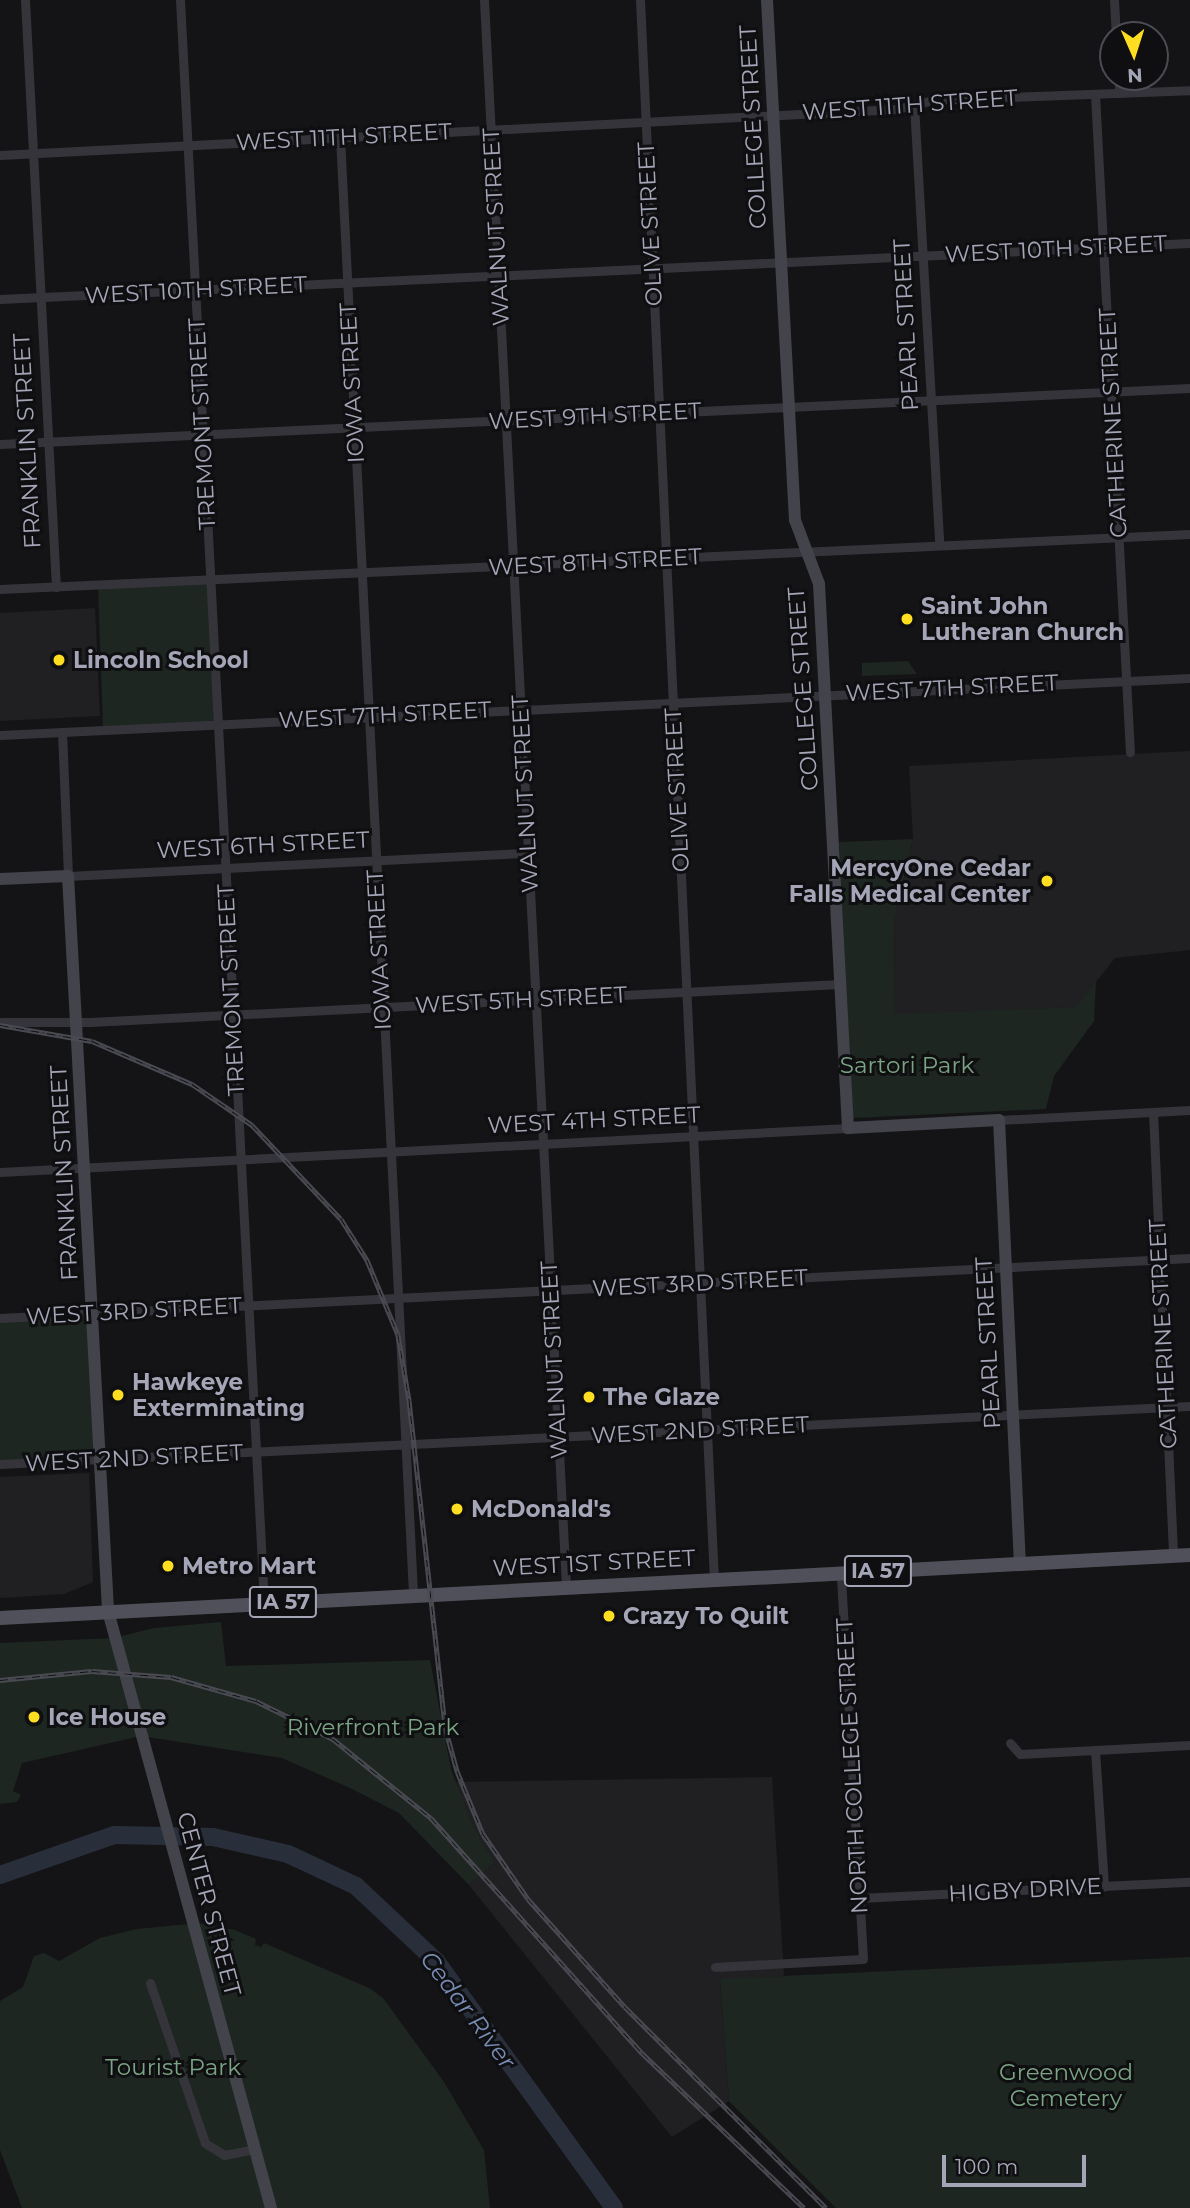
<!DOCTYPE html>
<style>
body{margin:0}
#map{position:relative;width:1190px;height:2208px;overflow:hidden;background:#141416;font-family:Montserrat,sans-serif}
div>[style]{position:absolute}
.built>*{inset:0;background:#202023}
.green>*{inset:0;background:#1d2620}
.river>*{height:18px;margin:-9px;padding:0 9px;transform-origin:9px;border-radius:9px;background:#292f3a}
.street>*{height:9px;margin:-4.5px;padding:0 4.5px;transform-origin:4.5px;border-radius:4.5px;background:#35343b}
.secondary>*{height:12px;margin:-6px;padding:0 6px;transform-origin:6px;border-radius:6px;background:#42434b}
.primary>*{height:14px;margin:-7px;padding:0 7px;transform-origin:7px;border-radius:7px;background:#50505a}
.rail>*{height:5px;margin-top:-2.5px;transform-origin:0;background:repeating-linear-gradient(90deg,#0f0f11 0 8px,#494a52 0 16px);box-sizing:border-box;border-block:2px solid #494a52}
.dots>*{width:19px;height:19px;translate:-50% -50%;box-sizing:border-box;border:4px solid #0f0f11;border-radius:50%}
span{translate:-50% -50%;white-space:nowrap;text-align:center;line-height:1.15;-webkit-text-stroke:6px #0f0f11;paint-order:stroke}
.shield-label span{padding:2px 5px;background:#0f0f11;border:2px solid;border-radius:5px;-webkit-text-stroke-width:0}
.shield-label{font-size:21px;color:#a4a6b7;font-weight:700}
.street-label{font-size:23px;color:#a4a6b7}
.poi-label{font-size:23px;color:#a4a6b7;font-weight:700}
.left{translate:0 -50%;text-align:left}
.right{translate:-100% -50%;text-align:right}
.park-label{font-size:23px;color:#7aa484}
.water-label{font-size:24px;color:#788db5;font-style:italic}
.north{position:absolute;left:1099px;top:21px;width:70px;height:70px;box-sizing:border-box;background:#0f0f11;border:2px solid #4b4b53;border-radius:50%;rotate:177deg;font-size:19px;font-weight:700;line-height:28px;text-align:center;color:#a4a6b7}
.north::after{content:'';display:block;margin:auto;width:24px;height:32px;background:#ffde22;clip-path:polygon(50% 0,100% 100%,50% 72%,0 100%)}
.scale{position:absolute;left:942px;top:2155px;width:144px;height:32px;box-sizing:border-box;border:4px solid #a4a6b7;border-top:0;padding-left:9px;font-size:21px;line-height:24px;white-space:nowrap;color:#a4a6b7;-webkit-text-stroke:5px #0f0f11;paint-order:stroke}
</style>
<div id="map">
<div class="built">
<div style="clip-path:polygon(95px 608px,100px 716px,0 721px,0 613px)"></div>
<div style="clip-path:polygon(1190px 751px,1190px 950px,1115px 958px,1076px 1007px,895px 1015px,894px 923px,913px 839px,909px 766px)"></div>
<div style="clip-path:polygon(89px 1473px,93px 1582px,64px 1594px,0 1598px,0 1477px)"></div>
<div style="clip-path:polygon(772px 1777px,784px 1976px,720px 1980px,729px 2101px,672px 2137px,469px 1885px,494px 1863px,467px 1822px,456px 1782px)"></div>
</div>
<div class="green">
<div style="clip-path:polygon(210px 580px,218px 724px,103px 730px,98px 585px)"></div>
<div style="clip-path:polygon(908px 661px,917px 674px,862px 676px,862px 663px)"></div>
<div style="clip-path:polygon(913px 839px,894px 923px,895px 1014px,1076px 1007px,1096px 981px,1094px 1021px,1054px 1076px,1046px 1109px,853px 1118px,839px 842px)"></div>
<div style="clip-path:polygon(92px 1313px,100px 1460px,0 1464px,0 1318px)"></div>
<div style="clip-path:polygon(221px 1622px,226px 1666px,430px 1660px,451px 1769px,470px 1820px,494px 1863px,469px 1885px,399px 1813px,352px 1789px,282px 1758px,141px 1736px,22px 1763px,13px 1791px,21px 1795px,17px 1802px,0 1804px,0 1643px,114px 1638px,154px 1628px)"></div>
<div style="clip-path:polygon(199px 1923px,235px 1930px,256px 1939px,255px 1945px,261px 1947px,264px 1943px,369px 1988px,383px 1998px,444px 2082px,484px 2150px,490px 2208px,22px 2208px,0 2150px,0 2001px,23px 1987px,34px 1956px,44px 1953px,59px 1961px,100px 1938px,137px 1929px)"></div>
<div style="clip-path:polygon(1190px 1957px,1190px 2208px,836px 2208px,729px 2101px,720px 1979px)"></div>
</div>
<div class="river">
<div style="left:0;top:1875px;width:121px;rotate:-19.3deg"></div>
<div style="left:114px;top:1835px;width:99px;rotate:1.2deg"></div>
<div style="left:213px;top:1837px;width:77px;rotate:12.8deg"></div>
<div style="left:288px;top:1854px;width:75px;rotate:25.2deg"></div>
<div style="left:356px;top:1886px;width:110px;rotate:43.2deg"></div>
<div style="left:436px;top:1961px;width:304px;rotate:54.2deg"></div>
</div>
<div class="street">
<div style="left:25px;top:0;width:588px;rotate:86.98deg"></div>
<div style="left:180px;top:0;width:1605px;rotate:87deg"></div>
<div style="left:484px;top:0;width:1589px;rotate:87.04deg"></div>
<div style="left:640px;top:0;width:1582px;rotate:87.32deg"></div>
<div style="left:1114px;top:0;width:35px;rotate:87deg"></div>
<div style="left:1119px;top:77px;width:16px;rotate:90deg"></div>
<div style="left:1095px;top:94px;width:659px;rotate:86.96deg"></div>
<div style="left:914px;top:105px;width:439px;rotate:86.7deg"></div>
<div style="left:340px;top:137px;width:1459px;rotate:87.13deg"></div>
<div style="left:0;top:155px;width:898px;rotate:-2.94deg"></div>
<div style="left:897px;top:109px;width:37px;rotate:-14deg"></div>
<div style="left:933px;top:100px;width:257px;rotate:-2.2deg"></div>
<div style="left:0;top:299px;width:1191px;rotate:-2.69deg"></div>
<div style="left:0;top:444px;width:1191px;rotate:-2.69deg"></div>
<div style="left:0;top:589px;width:1191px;rotate:-2.65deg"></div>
<div style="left:62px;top:732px;width:144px;rotate:87.6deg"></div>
<div style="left:68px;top:876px;width:461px;rotate:-2.9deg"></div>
<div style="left:0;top:735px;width:1191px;rotate:-2.74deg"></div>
<div style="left:0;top:1022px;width:90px"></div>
<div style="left:90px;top:1022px;width:751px;rotate:-2.9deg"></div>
<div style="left:1153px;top:1112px;width:444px;rotate:87.4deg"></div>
<div style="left:999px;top:1120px;width:191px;rotate:-3deg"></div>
<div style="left:0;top:1172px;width:849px;rotate:-2.97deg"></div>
<div style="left:0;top:1318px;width:1192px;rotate:-2.89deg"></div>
<div style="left:0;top:1464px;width:1191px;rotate:-2.79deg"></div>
<div style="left:1010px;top:1743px;width:15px;rotate:48deg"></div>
<div style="left:1020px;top:1754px;width:170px;rotate:-3deg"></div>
<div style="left:1095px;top:1750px;width:137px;rotate:86.2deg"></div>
<div style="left:859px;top:1898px;width:331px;rotate:-2.8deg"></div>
<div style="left:715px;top:1967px;width:148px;rotate:-3.1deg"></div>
<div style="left:863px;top:1959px;width:388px;rotate:-93.3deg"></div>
<div style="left:150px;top:1983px;width:169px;rotate:71deg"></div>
<div style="left:205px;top:2143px;width:22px;rotate:32deg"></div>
<div style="left:224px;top:2155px;width:31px;rotate:-11deg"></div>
</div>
<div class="secondary">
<div style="left:767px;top:0;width:521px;rotate:86.92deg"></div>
<div style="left:795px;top:520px;width:68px;rotate:69.4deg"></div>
<div style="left:819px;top:584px;width:545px;rotate:86.95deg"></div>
<div style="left:848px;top:1128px;width:151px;rotate:-3deg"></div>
<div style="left:999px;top:1120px;width:444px;rotate:87.3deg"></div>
<div style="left:0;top:879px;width:68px;rotate:-2.5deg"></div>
<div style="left:68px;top:876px;width:736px;rotate:86.88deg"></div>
<div style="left:108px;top:1611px;width:619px;rotate:74.73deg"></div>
</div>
<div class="primary">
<div style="left:0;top:1618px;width:1192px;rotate:-3.03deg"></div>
</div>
<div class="rail">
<div style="left:0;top:1025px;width:93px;rotate:9.9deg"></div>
<div style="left:92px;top:1041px;width:109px;rotate:23.3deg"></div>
<div style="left:192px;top:1084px;width:73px;rotate:34.3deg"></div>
<div style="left:252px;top:1125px;width:129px;rotate:46.6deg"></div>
<div style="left:341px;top:1219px;width:49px;rotate:57.6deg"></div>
<div style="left:367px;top:1260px;width:81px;rotate:67.5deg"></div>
<div style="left:398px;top:1335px;width:66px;rotate:80.4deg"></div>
<div style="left:409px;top:1400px;width:329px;rotate:83.7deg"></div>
<div style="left:445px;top:1727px;width:46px;rotate:74.7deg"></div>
<div style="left:457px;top:1771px;width:68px;rotate:67.6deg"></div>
<div style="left:483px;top:1834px;width:79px;rotate:55.3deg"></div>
<div style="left:528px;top:1899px;width:145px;rotate:48.1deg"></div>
<div style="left:625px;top:2007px;width:284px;rotate:45deg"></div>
<div style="left:0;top:1680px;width:92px;rotate:-5.6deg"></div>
<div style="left:92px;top:1671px;width:79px;rotate:4.3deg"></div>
<div style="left:171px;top:1677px;width:88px;rotate:15.8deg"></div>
<div style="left:256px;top:1701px;width:86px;rotate:26.3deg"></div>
<div style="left:333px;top:1739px;width:126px;rotate:38.9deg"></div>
<div style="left:431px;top:1818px;width:316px;rotate:48.1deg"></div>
<div style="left:642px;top:2053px;width:224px;rotate:43.7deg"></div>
</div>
<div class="dots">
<div style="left:907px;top:619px;background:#ffde22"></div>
<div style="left:59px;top:660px;background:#ffde22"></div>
<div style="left:1047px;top:881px;background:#ffde22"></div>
<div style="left:118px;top:1395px;background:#ffde22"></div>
<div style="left:589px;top:1397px;background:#ffde22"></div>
<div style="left:457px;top:1509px;background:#ffde22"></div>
<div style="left:168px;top:1566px;background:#ffde22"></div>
<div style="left:609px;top:1616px;background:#ffde22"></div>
<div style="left:34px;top:1717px;background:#ffde22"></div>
</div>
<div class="shield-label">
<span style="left:878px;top:1571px">IA 57</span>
<span style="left:283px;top:1602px">IA 57</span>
</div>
<div class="street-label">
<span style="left:910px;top:105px;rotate:-4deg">WEST 11TH STREET</span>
<span style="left:753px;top:127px;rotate:-93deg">COLLEGE STREET</span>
<span style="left:344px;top:137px;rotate:-3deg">WEST 11TH STREET</span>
<span style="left:650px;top:224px;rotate:-93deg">OLIVE STREET</span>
<span style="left:496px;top:227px;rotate:-93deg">WALNUT STREET</span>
<span style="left:1056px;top:249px;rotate:-3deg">WEST 10TH STREET</span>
<span style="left:196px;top:290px;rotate:-3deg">WEST 10TH STREET</span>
<span style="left:906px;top:325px;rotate:-93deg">PEARL STREET</span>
<span style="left:352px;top:383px;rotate:-93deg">IOWA STREET</span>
<span style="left:595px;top:416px;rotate:-3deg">WEST 9TH STREET</span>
<span style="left:1113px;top:423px;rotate:-93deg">CATHERINE STREET</span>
<span style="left:202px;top:424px;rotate:-93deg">TREMONT STREET</span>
<span style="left:27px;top:441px;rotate:-93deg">FRANKLIN STREET</span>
<span style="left:595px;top:562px;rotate:-3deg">WEST 8TH STREET</span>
<span style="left:952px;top:688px;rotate:-3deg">WEST 7TH STREET</span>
<span style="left:803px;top:689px;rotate:-94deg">COLLEGE STREET</span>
<span style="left:385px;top:715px;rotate:-3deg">WEST 7TH STREET</span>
<span style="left:677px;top:790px;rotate:-93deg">OLIVE STREET</span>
<span style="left:525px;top:794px;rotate:-93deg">WALNUT STREET</span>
<span style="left:263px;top:845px;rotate:-3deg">WEST 6TH STREET</span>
<span style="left:379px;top:950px;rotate:-93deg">IOWA STREET</span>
<span style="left:231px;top:990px;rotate:-93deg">TREMONT STREET</span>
<span style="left:521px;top:1000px;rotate:-3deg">WEST 5TH STREET</span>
<span style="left:594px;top:1120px;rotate:-3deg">WEST 4TH STREET</span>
<span style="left:64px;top:1173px;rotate:-93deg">FRANKLIN STREET</span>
<span style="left:700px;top:1283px;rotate:-3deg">WEST 3RD STREET</span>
<span style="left:134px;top:1311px;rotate:-3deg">WEST 3RD STREET</span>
<span style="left:1163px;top:1334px;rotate:-93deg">CATHERINE STREET</span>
<span style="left:988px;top:1343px;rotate:-93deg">PEARL STREET</span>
<span style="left:554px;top:1360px;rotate:-93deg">WALNUT STREET</span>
<span style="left:700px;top:1430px;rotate:-3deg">WEST 2ND STREET</span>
<span style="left:134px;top:1458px;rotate:-3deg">WEST 2ND STREET</span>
<span style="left:594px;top:1563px;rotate:-3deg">WEST 1ST STREET</span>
<span style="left:852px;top:1766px;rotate:-93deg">NORTH COLLEGE STREET</span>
<span style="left:1025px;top:1890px;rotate:-3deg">HIGBY DRIVE</span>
<span style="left:209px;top:1904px;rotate:75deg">CENTER STREET</span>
</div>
<div class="poi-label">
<span class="left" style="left:921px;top:619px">Saint John<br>Lutheran Church</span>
<span class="left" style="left:73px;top:660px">Lincoln School</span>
<span class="right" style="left:1031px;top:881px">MercyOne Cedar<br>Falls Medical Center</span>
<span class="left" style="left:132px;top:1395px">Hawkeye<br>Exterminating</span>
<span class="left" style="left:603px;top:1397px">The Glaze</span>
<span class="left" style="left:471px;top:1509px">McDonald's</span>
<span class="left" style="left:182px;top:1566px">Metro Mart</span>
<span class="left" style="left:623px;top:1616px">Crazy To Quilt</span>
<span class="left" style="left:48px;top:1717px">Ice House</span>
</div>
<div class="park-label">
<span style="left:907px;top:1065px">Sartori Park</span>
<span style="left:373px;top:1727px">Riverfront Park</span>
<span style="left:173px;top:2067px">Tourist Park</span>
<span style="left:1066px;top:2085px">Greenwood<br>Cemetery</span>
</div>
<div class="water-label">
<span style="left:468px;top:2010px;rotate:53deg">Cedar River</span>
</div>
<div class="north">N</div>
<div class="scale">100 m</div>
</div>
